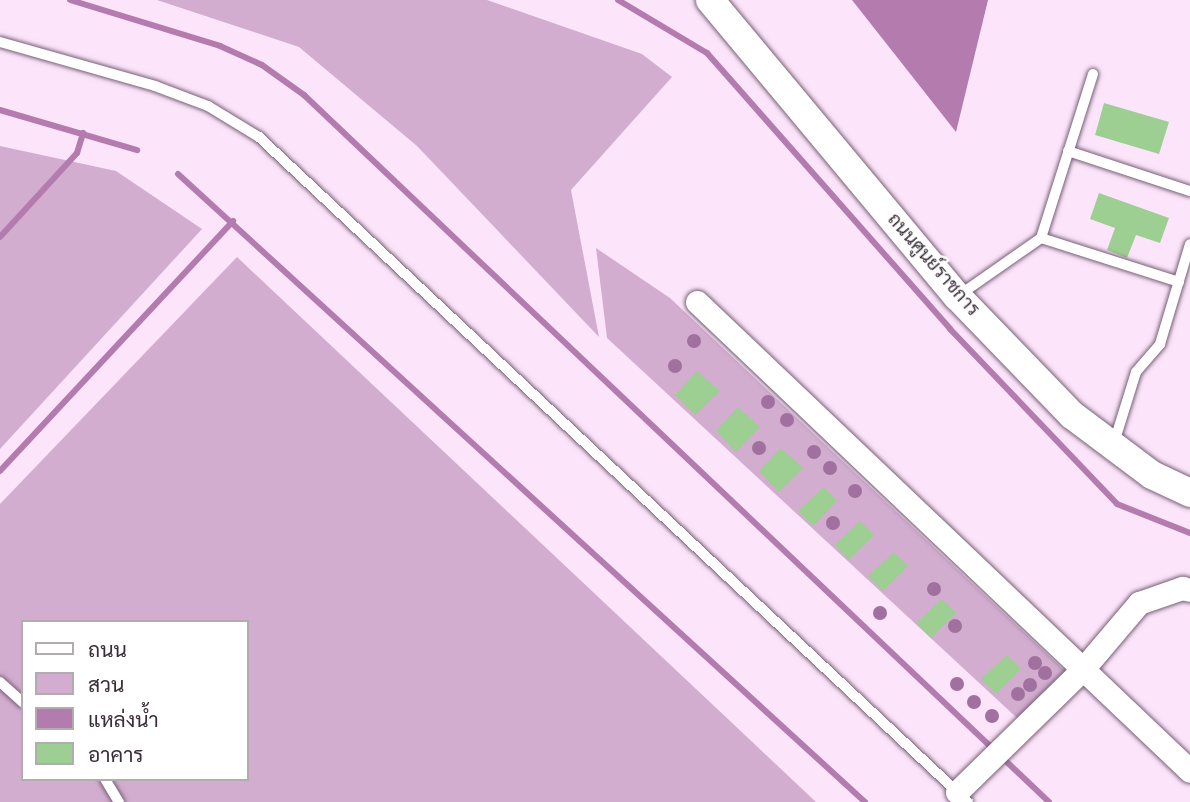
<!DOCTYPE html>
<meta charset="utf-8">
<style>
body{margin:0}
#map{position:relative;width:1190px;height:802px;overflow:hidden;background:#fce5fa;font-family:"Varela Round",Sarabun,sans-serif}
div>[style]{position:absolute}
.green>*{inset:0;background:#d2adcf}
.water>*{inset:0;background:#b37bae}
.stream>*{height:6px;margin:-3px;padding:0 3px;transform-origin:3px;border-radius:3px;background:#b37bae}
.building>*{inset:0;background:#9dce92}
.roads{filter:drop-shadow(0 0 2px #775f75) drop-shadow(0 0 2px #775f75)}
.service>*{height:10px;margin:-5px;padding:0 5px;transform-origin:5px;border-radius:5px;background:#fff}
.minor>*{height:23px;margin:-11.5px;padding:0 11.5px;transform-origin:11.5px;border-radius:11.5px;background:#fff}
.tertiary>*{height:28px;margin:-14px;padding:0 14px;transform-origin:14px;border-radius:14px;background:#fff}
.trees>*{width:14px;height:14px;margin:-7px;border-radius:50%;background:#a0709e}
span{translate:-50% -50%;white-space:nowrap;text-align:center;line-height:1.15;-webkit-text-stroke:5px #fff;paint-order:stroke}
.street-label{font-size:19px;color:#3a2f39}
.legend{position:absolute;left:21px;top:620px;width:228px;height:161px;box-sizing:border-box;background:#fff;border:2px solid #b0acb0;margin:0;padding:9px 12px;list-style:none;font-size:21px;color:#3a2f39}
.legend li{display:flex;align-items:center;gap:14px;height:35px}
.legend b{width:35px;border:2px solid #b0acb0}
</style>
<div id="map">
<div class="green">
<div style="clip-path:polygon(157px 0,487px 0,642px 54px,672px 77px,571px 190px,599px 337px,417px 146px,299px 47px)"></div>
<div style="clip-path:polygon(0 146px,116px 171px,202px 229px,0 449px)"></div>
<div style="clip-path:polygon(596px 248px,670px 298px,1066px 672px,1017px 718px,607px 338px)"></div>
<div style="clip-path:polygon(evenodd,237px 257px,816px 802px,0 802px,0 504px,237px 257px,23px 622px,247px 622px,247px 779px,23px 779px,23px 622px)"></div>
</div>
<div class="water">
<div style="clip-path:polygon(852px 0,988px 0,956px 132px)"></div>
</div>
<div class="stream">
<div style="left:70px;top:0;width:157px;rotate:17deg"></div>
<div style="left:220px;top:46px;width:46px;rotate:24.3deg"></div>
<div style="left:262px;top:65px;width:52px;rotate:35.5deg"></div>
<div style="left:304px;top:95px;width:1027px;rotate:43.5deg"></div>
<div style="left:618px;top:0;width:104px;rotate:30.8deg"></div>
<div style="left:707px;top:53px;width:368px;rotate:48.6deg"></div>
<div style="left:950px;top:329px;width:242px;rotate:46.3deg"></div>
<div style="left:1117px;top:504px;width:79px;rotate:21.7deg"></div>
<div style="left:0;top:110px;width:143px;rotate:16.3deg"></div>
<div style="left:178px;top:174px;width:931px;rotate:42.43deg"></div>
<div style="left:0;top:237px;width:114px;rotate:-47.5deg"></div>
<div style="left:77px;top:153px;width:21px;rotate:-73deg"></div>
<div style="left:0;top:471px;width:342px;rotate:-47deg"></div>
</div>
<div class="building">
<div style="clip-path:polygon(1104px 103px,1169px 122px,1159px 154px,1095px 135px)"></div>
<div style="clip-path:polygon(1099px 193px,1169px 218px,1160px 243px,1136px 235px,1127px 258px,1107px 250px,1115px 228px,1090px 219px)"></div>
<div style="clip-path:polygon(697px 371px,720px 391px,695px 415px,675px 395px)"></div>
<div style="clip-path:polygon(738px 407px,760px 427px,736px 452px,716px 431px)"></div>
<div style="clip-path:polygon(781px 448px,803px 468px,779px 492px,759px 471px)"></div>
<div style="clip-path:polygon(824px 487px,837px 501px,813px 526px,798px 511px)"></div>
<div style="clip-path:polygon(860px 521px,874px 535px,849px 560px,835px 545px)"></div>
<div style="clip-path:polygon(894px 552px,908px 566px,883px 591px,868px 576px)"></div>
<div style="clip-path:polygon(942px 599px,956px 613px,931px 638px,916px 623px)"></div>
<div style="clip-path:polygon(1007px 655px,1021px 669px,996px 694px,981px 679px)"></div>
</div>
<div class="roads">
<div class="service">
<div style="left:0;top:42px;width:161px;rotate:15.8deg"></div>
<div style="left:155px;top:86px;width:57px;rotate:20.7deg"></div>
<div style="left:208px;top:106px;width:60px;rotate:31.3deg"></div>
<div style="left:259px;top:137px;width:972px;rotate:43.17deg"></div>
<div style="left:1068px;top:151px;width:128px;rotate:18.2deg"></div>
<div style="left:1041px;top:238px;width:145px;rotate:17.7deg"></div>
<div style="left:958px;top:296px;width:101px;rotate:-34.9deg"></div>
<div style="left:1041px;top:238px;width:172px;rotate:-72.4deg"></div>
<div style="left:1113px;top:446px;width:77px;rotate:-72.7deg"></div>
<div style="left:1136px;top:372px;width:37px;rotate:-49deg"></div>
<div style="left:1160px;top:344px;width:104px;rotate:-73.3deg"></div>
<div style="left:0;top:682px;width:31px;rotate:42deg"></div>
<div style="left:105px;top:779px;width:27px;rotate:59deg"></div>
</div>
<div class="minor">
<div style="left:697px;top:302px;width:680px;rotate:43.57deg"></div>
<div style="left:957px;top:792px;width:176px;rotate:-44.3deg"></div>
<div style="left:1083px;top:669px;width:87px;rotate:-49.7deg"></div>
<div style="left:1139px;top:603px;width:46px;rotate:-19.2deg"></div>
<div style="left:1182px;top:588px;width:8px;rotate:14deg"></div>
</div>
<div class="tertiary">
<div style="left:710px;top:0;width:386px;rotate:50.2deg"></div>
<div style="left:957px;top:296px;width:165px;rotate:46deg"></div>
<div style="left:1072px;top:415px;width:100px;rotate:36.9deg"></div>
<div style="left:1152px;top:475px;width:42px;rotate:25.3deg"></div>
</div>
</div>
<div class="trees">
<div style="left:694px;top:341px"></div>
<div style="left:675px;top:366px"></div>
<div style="left:768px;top:402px"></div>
<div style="left:787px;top:420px"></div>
<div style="left:759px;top:448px"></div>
<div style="left:814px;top:452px"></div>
<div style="left:830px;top:468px"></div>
<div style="left:855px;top:491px"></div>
<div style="left:833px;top:523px"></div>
<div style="left:934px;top:589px"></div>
<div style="left:880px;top:613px"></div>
<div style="left:955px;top:626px"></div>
<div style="left:1035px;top:663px"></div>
<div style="left:1045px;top:673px"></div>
<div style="left:957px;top:684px"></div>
<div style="left:1030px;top:685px"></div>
<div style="left:1018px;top:694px"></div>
<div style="left:974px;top:702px"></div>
<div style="left:992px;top:716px"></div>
</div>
<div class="street-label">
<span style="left:933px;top:265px;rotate:49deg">ถนนศูนย์ราชการ</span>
</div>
<ul class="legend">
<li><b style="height:9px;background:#fff"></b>ถนน</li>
<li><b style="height:19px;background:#d2adcf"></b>สวน</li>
<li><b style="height:19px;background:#b37bae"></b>แหล่งน้ำ</li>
<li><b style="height:19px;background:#9dce92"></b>อาคาร</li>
</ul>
</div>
